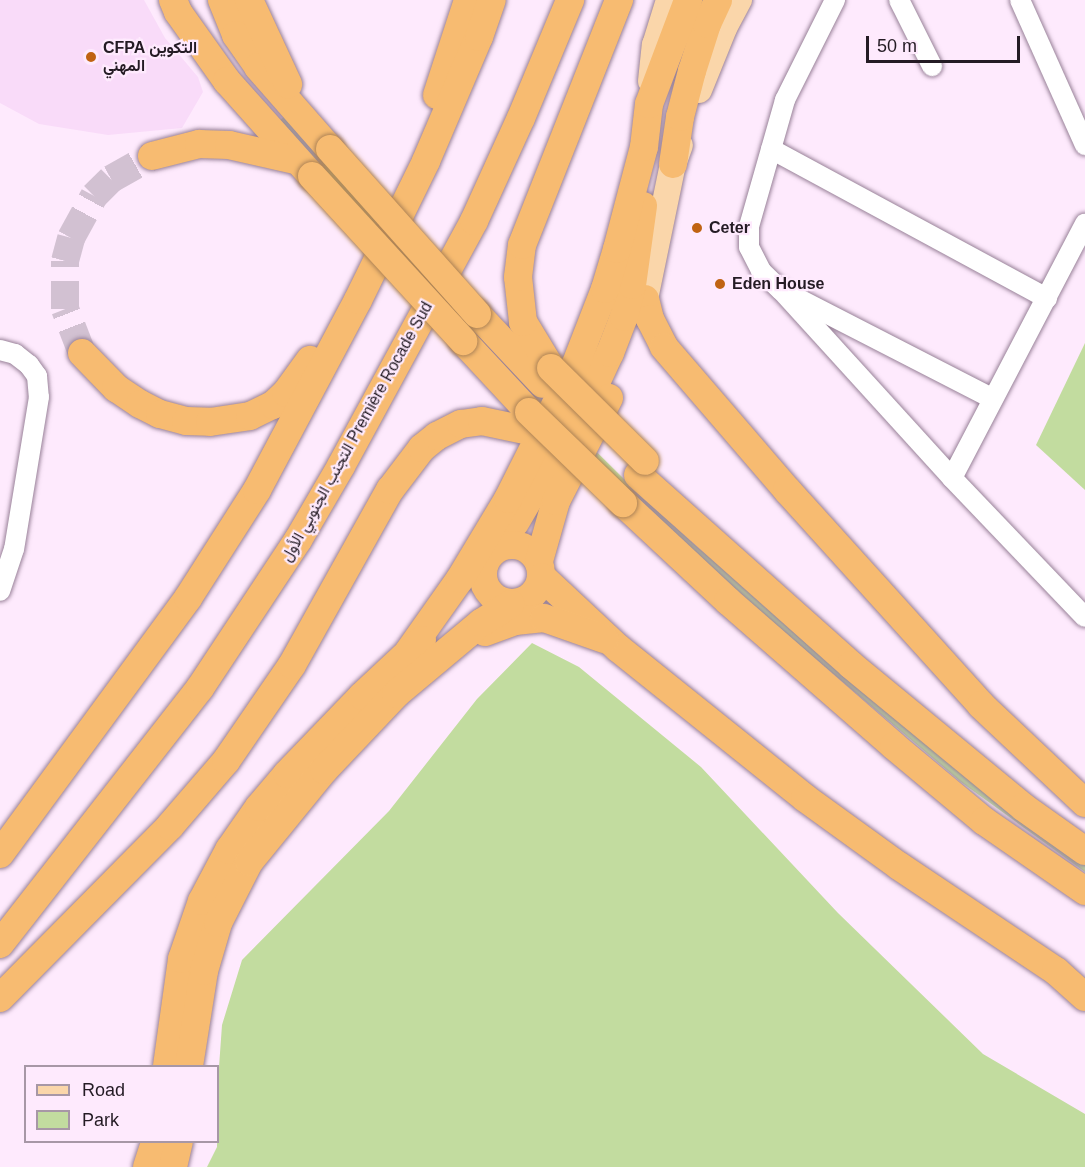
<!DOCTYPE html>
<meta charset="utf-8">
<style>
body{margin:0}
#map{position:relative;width:1085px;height:1167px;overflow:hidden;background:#feeafd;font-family:Arial,Vazirmatn,sans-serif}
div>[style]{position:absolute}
.built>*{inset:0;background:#f9dbf9}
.green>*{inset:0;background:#c2dc9f}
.highway-tunnel>*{height:28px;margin-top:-14px;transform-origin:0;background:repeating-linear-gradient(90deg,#d2c1d2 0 28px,transparent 0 42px)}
.roads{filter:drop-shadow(0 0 2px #988198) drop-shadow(0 0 2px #988198)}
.minor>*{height:20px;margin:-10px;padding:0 10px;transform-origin:10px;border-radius:10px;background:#fff}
.major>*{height:26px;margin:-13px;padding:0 13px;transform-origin:13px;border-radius:13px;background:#fad6aa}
.highway>*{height:28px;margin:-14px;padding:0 14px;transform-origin:14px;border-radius:14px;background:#f7bb71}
.highway>.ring{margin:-14px;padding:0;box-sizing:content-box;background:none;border:28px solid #f7bb71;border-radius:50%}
.bridges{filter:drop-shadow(0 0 2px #ad8356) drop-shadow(0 0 2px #ad8356)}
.highway-bridge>*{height:28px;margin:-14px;padding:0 14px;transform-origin:14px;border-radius:14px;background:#f7bb71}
.dots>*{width:16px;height:16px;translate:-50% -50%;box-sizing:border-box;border:3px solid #feeafd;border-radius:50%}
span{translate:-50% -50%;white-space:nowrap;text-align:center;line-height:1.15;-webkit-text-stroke:4.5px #feeafd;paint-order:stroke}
.poi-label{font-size:16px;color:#241b24;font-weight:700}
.left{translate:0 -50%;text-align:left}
.street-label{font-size:16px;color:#241b24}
.legend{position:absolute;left:24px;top:1065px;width:195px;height:78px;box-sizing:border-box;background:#feeafd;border:2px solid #a797a6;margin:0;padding:8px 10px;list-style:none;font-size:18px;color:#241b24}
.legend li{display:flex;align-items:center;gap:12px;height:30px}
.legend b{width:30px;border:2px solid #a797a6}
.scale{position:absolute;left:866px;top:36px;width:154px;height:27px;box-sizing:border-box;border:3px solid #241b24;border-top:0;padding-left:8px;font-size:18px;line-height:21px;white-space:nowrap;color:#241b24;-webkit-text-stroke:4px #feeafd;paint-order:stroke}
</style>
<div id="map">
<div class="built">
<div style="clip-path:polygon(0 0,144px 0,165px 38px,198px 77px,203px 92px,182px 128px,108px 135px,39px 124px,0 103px)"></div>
</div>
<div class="green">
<div style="clip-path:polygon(285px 116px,518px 374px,624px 479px,697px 547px,1085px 864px,1085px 872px,961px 782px,700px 561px,469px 332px,279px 121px)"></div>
<div style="clip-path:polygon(1085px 343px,1085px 490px,1036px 445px)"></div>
<div style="clip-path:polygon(532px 643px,579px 667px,701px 767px,838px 913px,983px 1054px,1085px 1114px,1085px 1167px,207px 1167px,217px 1147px,218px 1081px,222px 1025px,242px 960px,389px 811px,477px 699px)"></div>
</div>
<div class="highway-tunnel">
<div style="left:82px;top:353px;width:47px;rotate:-111.1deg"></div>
<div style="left:65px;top:309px;width:48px;rotate:-90deg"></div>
<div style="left:65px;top:261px;width:24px;rotate:-75deg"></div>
<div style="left:71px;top:238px;width:48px;rotate:-61.3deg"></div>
<div style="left:94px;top:196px;width:24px;rotate:-45deg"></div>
<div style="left:111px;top:179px;width:47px;rotate:-29.3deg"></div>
</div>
<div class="roads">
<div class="minor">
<div style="left:835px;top:0;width:112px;rotate:116.6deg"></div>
<div style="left:785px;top:100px;width:131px;rotate:105.9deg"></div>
<div style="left:749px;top:226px;width:21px;rotate:90deg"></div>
<div style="left:749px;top:247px;width:27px;rotate:63deg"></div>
<div style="left:761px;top:271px;width:28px;rotate:44deg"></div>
<div style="left:781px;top:290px;width:254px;rotate:47.7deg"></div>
<div style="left:952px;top:478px;width:192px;rotate:46.3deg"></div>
<div style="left:899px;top:0;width:74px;rotate:63.4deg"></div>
<div style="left:1020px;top:0;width:159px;rotate:65.9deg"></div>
<div style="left:771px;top:149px;width:314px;rotate:28.4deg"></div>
<div style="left:791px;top:295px;width:227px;rotate:27.2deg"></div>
<div style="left:0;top:350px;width:16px;rotate:15deg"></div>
<div style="left:15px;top:354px;width:18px;rotate:38deg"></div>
<div style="left:29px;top:365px;width:14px;rotate:54deg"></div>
<div style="left:37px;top:376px;width:21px;rotate:85deg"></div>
<div style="left:39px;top:397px;width:154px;rotate:99.3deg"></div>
<div style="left:14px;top:549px;width:44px;rotate:108.4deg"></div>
<div style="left:952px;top:478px;width:287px;rotate:-62.4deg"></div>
</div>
<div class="major">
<div style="left:651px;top:81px;width:36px;rotate:-84deg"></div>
<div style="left:655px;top:45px;width:47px;rotate:-72.7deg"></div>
<div style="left:699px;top:90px;width:67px;rotate:-68deg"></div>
<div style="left:724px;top:28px;width:32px;rotate:-62deg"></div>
<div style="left:645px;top:299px;width:138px;rotate:-78.3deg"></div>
<div style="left:673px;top:164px;width:20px;rotate:-70deg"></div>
</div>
<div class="highway">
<div style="left:173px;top:0;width:13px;rotate:67deg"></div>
<div style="left:178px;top:12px;width:85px;rotate:54.6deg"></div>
<div style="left:227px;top:81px;width:127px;rotate:48.2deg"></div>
<div style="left:222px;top:0;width:38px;rotate:68deg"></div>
<div style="left:236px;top:35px;width:39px;rotate:55deg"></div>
<div style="left:258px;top:67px;width:109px;rotate:48.7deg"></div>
<div style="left:249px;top:0;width:93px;rotate:65.1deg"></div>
<div style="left:437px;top:95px;width:100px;rotate:-71.9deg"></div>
<div style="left:152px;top:156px;width:49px;rotate:-14.3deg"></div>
<div style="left:199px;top:144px;width:30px;rotate:2deg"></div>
<div style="left:229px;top:145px;width:68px;rotate:12.8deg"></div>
<div style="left:673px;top:164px;width:48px;rotate:-81.5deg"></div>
<div style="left:680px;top:117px;width:48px;rotate:-75.4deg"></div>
<div style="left:692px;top:71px;width:49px;rotate:-72.3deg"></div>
<div style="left:707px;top:24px;width:26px;rotate:-65deg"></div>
<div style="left:645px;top:299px;width:21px;rotate:76deg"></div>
<div style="left:650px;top:319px;width:31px;rotate:63deg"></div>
<div style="left:664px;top:347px;width:189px;rotate:49.3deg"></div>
<div style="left:787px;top:490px;width:290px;rotate:47.9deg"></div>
<div style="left:981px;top:705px;width:143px;rotate:43.3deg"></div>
<div style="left:477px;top:314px;width:96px;rotate:46.7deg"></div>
<div style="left:463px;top:341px;width:97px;rotate:47.1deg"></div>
<div style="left:82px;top:353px;width:49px;rotate:45.8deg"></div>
<div style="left:116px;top:388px;width:29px;rotate:34deg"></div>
<div style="left:140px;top:404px;width:22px;rotate:27deg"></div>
<div style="left:160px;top:414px;width:27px;rotate:15deg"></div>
<div style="left:186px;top:421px;width:24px;rotate:2deg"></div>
<div style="left:210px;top:422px;width:40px;rotate:-8.5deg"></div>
<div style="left:250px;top:416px;width:25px;rotate:-26deg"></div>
<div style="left:273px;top:405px;width:18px;rotate:-43deg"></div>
<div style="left:286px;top:393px;width:41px;rotate:-54deg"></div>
<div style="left:551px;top:368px;width:54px;rotate:-121.3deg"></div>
<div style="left:523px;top:322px;width:45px;rotate:-96.3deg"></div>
<div style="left:518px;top:277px;width:32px;rotate:-83deg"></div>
<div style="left:522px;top:245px;width:264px;rotate:-68.4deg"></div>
<div style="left:638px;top:475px;width:285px;rotate:41.7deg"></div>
<div style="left:851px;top:665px;width:223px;rotate:39.5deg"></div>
<div style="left:1023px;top:807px;width:76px;rotate:35.4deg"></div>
<div style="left:623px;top:503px;width:144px;rotate:43deg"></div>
<div style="left:728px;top:601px;width:220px;rotate:41.1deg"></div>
<div style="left:894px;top:746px;width:117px;rotate:39.8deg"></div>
<div style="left:984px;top:821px;width:123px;rotate:34.7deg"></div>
<div style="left:515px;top:523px;width:155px;rotate:-59.8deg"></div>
<div style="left:593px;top:389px;width:40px;rotate:-65deg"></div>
<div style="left:610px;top:353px;width:39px;rotate:-69deg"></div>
<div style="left:624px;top:317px;width:33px;rotate:-76deg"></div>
<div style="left:632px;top:285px;width:80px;rotate:-82.1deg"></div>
<div class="ring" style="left:483px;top:545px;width:30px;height:30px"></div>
<div style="left:539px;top:561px;width:62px;rotate:-74.2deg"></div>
<div style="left:556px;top:501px;width:116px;rotate:-62.8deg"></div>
<div style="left:542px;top:577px;width:104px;rotate:43.1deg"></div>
<div style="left:618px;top:648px;width:240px;rotate:38.7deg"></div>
<div style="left:805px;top:798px;width:116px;rotate:35.9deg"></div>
<div style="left:899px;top:866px;width:189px;rotate:33.8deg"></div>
<div style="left:1056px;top:971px;width:39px;rotate:42deg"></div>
<div style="left:485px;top:632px;width:32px;rotate:-20deg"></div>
<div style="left:515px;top:621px;width:29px;rotate:-6deg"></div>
<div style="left:544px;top:618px;width:64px;rotate:19.3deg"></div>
<div style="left:409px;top:651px;width:88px;rotate:-54.7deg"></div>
<div style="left:460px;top:579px;width:93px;rotate:-59deg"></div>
<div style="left:508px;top:499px;width:149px;rotate:-63.3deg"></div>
<div style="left:575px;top:366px;width:83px;rotate:-68.7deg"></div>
<div style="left:605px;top:289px;width:42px;rotate:-73.3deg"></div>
<div style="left:617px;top:249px;width:106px;rotate:-75.2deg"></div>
<div style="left:644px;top:147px;width:43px;rotate:-83.4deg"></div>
<div style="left:649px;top:104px;width:111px;rotate:-69.4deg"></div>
<div style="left:0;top:854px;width:318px;rotate:-53.7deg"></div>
<div style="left:188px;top:598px;width:128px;rotate:-57.4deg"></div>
<div style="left:257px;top:490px;width:215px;rotate:-62deg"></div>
<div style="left:358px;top:300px;width:155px;rotate:-63.9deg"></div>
<div style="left:426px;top:161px;width:135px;rotate:-66.9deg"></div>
<div style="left:479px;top:37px;width:39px;rotate:-71deg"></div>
<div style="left:0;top:944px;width:325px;rotate:-52deg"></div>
<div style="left:200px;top:688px;width:178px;rotate:-56.5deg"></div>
<div style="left:298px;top:540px;width:86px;rotate:-59.8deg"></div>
<div style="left:341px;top:466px;width:279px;rotate:-61.5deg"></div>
<div style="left:474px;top:221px;width:113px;rotate:-65.5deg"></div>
<div style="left:521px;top:118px;width:128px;rotate:-67.4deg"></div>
<div style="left:0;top:998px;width:242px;rotate:-45.3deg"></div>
<div style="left:170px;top:826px;width:86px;rotate:-49.3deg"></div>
<div style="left:226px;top:761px;width:116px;rotate:-55.5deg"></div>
<div style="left:292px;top:665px;width:201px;rotate:-60.8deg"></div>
<div style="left:390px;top:490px;width:53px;rotate:-52.7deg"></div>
<div style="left:422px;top:448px;width:19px;rotate:-39deg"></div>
<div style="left:437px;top:436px;width:27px;rotate:-27deg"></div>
<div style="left:461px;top:424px;width:21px;rotate:-8deg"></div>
<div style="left:482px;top:421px;width:40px;rotate:12deg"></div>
<div style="left:167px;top:1066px;width:108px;rotate:-82deg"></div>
<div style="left:182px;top:959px;width:61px;rotate:-71deg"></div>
<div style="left:202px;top:901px;width:58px;rotate:-62.1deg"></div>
<div style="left:229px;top:850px;width:52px;rotate:-55.1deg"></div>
<div style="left:259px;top:807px;width:43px;rotate:-49.7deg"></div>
<div style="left:287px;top:774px;width:108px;rotate:-46.1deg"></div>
<div style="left:362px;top:696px;width:82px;rotate:-43deg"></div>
<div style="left:189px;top:1066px;width:96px;rotate:-81deg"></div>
<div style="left:204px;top:971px;width:50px;rotate:-73.7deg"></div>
<div style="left:218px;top:923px;width:68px;rotate:-63.1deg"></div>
<div style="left:249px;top:862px;width:119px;rotate:-50.8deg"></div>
<div style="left:324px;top:770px;width:105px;rotate:-46.5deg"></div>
<div style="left:396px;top:694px;width:111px;rotate:-39.9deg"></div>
<div style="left:481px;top:623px;width:35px;rotate:-33deg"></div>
<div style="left:147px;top:1167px;width:26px;rotate:-72deg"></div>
<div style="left:173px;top:1167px;width:26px;rotate:-77deg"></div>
</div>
</div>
<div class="bridges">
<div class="highway-bridge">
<div style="left:330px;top:149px;width:221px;rotate:48.3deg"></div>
<div style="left:312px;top:176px;width:224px;rotate:47.5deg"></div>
<div style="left:551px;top:368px;width:132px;rotate:44.7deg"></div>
<div style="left:529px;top:412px;width:131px;rotate:44.1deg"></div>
</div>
</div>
<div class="dots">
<div style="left:91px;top:57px;background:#c06312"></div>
<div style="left:697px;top:228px;background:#c06312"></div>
<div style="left:720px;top:284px;background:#c06312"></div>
</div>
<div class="poi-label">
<span class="left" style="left:103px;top:57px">CFPA التكوين<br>المهني</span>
<span class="left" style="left:709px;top:228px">Ceter</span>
<span class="left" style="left:732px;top:284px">Eden House</span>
</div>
<div class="street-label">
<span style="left:357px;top:432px;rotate:-61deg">التجنب الجنوبي الأول Première Rocade Sud</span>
</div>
<ul class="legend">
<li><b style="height:8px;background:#fad6aa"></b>Road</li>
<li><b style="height:16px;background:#c2dc9f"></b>Park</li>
</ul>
<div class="scale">50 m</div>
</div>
